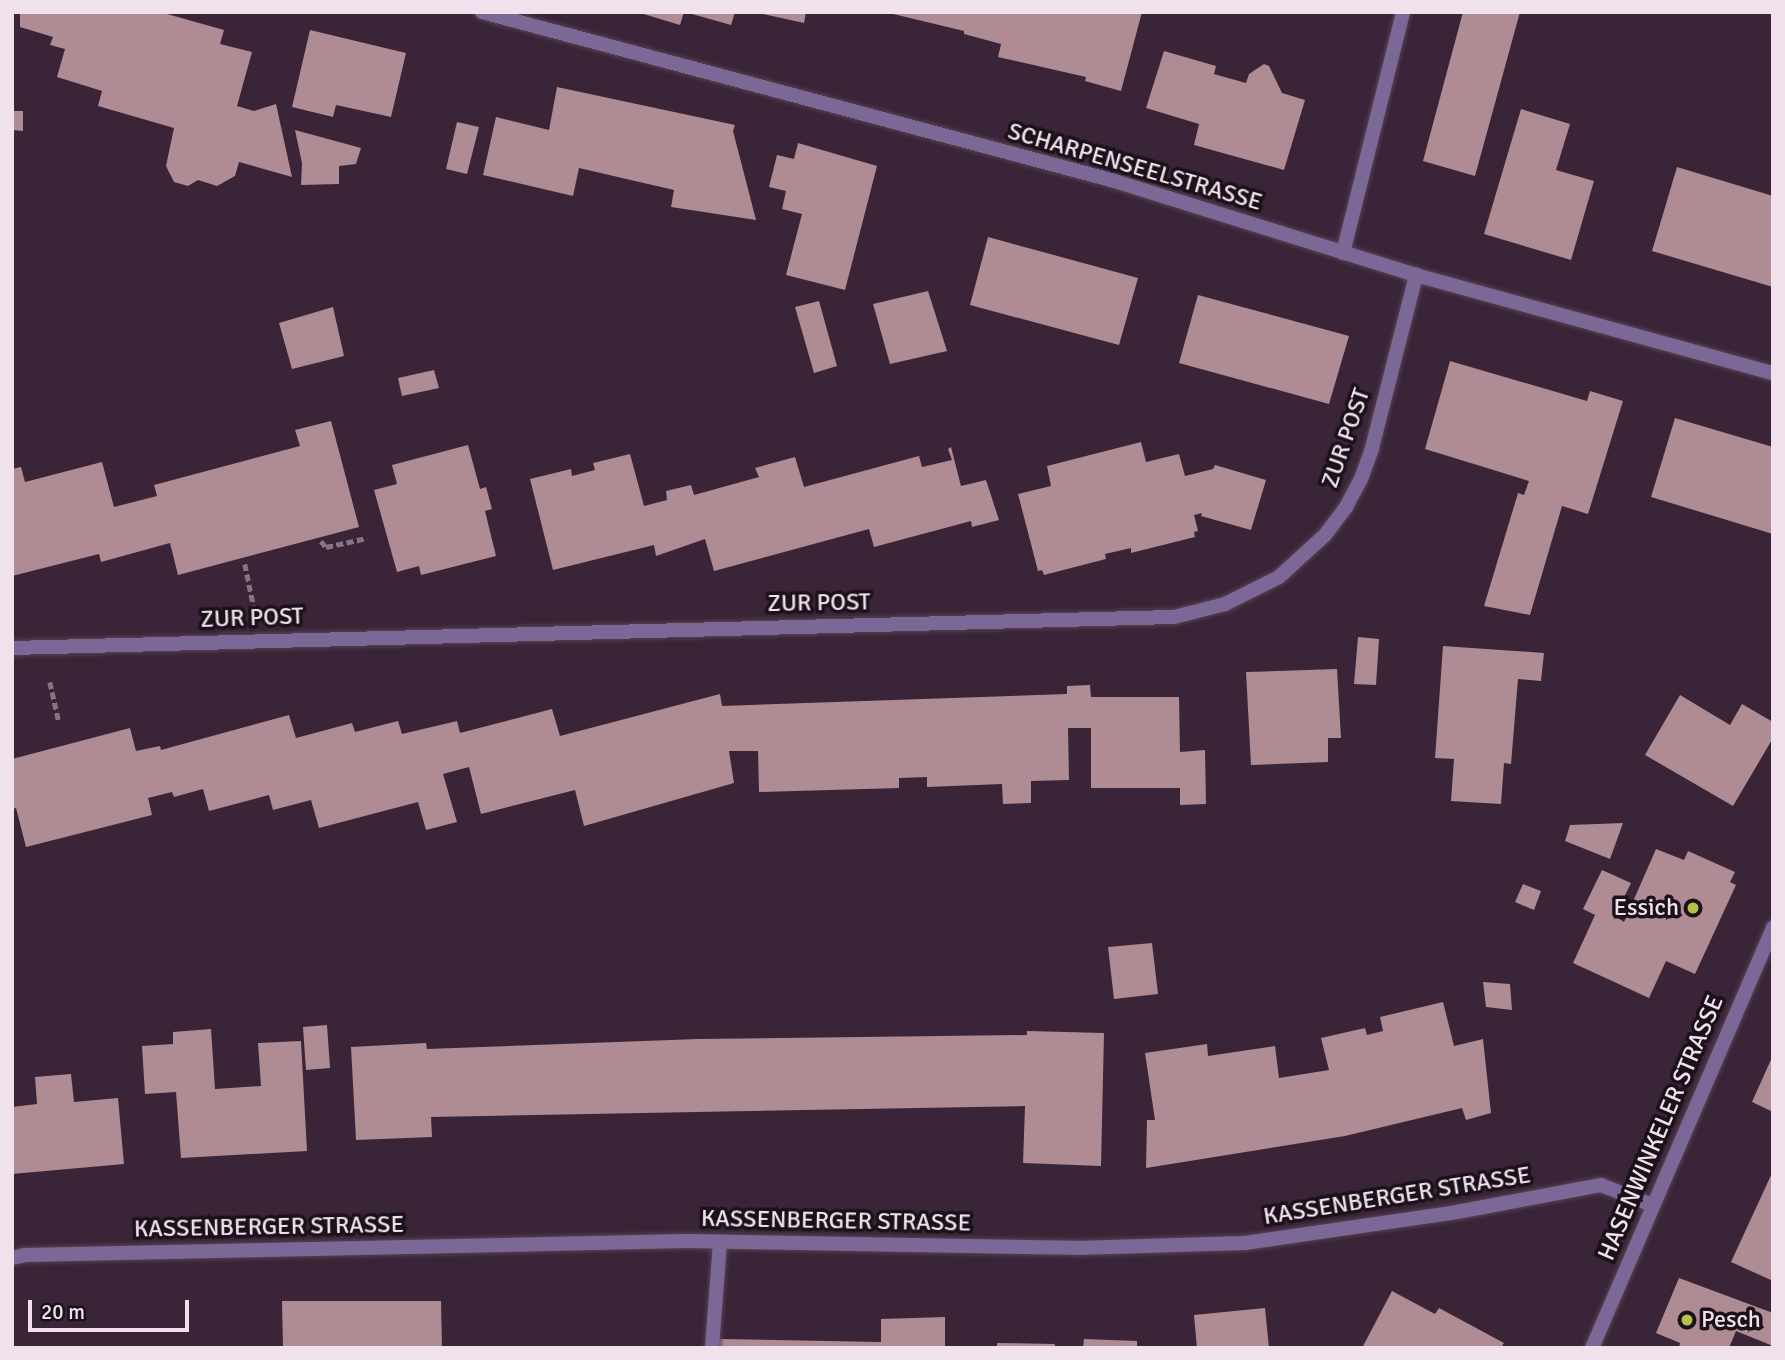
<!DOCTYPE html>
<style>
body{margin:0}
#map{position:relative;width:1785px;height:1360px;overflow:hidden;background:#3a2437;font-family:Signika,sans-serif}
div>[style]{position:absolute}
.building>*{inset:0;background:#af8b94}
.path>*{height:4.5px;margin-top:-2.25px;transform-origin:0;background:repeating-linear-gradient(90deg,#867383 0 7px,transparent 0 10.5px)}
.roads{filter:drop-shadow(0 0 2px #574254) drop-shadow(0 0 2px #574254)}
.service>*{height:14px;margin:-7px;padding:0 7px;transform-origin:7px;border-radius:7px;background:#7c6897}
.minor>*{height:14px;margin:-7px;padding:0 7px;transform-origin:7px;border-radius:7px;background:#7c6897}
.tertiary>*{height:14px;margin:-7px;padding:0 7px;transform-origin:7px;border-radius:7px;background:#7c6897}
.dots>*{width:19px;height:19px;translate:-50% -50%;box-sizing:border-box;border:4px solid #1b111a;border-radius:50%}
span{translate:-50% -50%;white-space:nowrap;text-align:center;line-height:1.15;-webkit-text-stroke:7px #1b111a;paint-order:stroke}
.street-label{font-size:24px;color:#f0e1ed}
.poi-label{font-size:24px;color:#f0e1ed}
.right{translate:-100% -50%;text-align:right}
.left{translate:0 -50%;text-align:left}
.frame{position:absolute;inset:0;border:14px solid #f0e1ed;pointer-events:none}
.scale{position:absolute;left:28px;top:1300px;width:161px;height:32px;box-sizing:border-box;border:4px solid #f0e1ed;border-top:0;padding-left:9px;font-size:21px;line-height:24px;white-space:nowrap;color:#f0e1ed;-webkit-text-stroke:5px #1b111a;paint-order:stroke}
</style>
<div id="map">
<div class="building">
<div style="clip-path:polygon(20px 12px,160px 12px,224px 30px,220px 44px,252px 52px,237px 106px,254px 111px,276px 104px,292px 177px,239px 162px,235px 176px,217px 186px,198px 180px,188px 186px,174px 182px,166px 166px,174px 128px,98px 106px,102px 91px,57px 77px,65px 49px,50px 45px,53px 37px,20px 27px)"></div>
<div style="clip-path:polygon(637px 12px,684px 12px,680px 25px)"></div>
<div style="clip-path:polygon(685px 12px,735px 12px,731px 25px)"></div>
<div style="clip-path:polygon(754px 12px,806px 12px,804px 23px)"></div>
<div style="clip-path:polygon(885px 12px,1142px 12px,1121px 91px,1085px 81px,1086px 77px,998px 57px,1001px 44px,964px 34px,964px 31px)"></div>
<div style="clip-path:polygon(1463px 12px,1520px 12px,1475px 176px,1423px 161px)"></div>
<div style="clip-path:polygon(310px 30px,406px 53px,391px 117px,336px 105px,333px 117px,292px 107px)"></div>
<div style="clip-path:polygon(1164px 51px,1216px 66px,1214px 74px,1246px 83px,1249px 74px,1264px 64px,1269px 66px,1282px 93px,1305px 100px,1284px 170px,1194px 145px,1199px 124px,1146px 108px)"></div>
<div style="clip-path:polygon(557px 87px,735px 125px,733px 131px,756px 220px,671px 207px,674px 190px,579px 168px,573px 196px,483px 175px,496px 117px,549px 130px)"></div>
<div style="clip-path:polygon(1521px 109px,1570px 124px,1556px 170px,1594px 181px,1571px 260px,1484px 234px)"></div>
<div style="clip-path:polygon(12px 111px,23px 111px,23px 131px,12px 130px)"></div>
<div style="clip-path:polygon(457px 122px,479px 127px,467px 174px,446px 169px)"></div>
<div style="clip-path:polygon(295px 130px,361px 148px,356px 164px,339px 166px,339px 184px,301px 185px,302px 163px)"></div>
<div style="clip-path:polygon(798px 143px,877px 166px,845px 290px,786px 275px,802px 214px,782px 209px,786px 191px,769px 187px,777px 155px,794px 159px)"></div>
<div style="clip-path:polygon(1677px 167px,1773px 196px,1773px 287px,1652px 251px)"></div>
<div style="clip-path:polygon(988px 237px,1138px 278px,1119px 345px,970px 305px)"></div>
<div style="clip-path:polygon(928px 291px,947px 351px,890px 364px,873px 304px)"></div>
<div style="clip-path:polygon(1198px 295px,1349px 336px,1329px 404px,1179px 363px)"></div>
<div style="clip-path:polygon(819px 301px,837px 366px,814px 373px,795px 307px)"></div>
<div style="clip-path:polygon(333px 307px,344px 356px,292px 369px,279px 323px)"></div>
<div style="clip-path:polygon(1450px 361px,1587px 401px,1590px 391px,1623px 401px,1588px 514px,1562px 506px,1530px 615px,1484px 606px,1518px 493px,1524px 495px,1529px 481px,1425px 449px)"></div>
<div style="clip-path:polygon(434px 370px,439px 388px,402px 396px,398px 378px)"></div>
<div style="clip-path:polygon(1675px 418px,1773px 447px,1773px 534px,1651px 497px)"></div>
<div style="clip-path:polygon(331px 421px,359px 527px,178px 575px,170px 543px,101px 562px,99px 554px,12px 576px,12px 469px,21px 467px,25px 482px,102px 462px,114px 507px,157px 496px,154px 485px,300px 446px,295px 430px)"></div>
<div style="clip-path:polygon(1141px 442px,1146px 462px,1179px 454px,1185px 476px,1213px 469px,1215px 465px,1266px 480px,1251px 530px,1201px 516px,1202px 513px,1194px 515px,1198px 531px,1194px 532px,1195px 537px,1131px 553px,1131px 548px,1105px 554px,1106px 559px,1044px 575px,1042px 570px,1038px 571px,1018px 494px,1051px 486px,1047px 466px)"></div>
<div style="clip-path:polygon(468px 445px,480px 489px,486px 487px,492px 509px,485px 511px,496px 556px,421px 575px,419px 566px,397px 572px,374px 490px,397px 484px,392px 465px)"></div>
<div style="clip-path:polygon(951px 447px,961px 486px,986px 480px,999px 520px,972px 527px,971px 521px,874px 547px,869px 529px,714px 571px,705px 539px,656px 556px,654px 545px,553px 570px,530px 479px,571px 469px,572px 476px,595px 470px,593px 463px,630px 454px,644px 506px,667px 500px,666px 491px,691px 485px,694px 495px,759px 477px,755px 468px,795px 457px,804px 487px,919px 456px,922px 467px,952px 460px,948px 449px)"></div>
<div style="clip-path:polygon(1358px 637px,1379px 639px,1376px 685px,1354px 684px)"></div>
<div style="clip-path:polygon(1443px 646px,1544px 653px,1541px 681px,1518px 679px,1511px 764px,1504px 763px,1501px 804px,1451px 801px,1454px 759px,1435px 758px)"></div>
<div style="clip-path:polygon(1337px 669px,1341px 738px,1328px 738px,1328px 762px,1251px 765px,1246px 672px)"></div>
<div style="clip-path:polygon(1090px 685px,1091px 697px,1179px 697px,1180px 752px,1205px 750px,1206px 804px,1180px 805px,1180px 788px,1091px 788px,1091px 728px,1068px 728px,1069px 780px,1031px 781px,1031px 803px,1003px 804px,1002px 784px,927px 787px,927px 777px,899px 778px,899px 788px,759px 792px,758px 751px,729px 751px,734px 783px,584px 826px,575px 790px,481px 814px,469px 767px,443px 774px,457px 822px,426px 830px,418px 802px,319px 828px,311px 800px,273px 810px,269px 795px,209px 811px,203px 789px,174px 797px,172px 792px,148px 798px,152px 815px,26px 847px,16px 808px,12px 809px,12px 759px,130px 728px,136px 751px,160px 746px,161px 750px,289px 715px,296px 738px,352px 723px,355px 732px,398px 721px,402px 734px,457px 721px,460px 733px,552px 709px,560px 736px,720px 694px,722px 706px,1067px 694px,1067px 686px)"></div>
<div style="clip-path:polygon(1680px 695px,1730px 725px,1742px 704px,1773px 722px,1773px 738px,1733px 806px,1645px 755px)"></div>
<div style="clip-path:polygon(1623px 823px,1610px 859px,1565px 841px,1570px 825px)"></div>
<div style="clip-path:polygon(1656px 849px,1684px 860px,1688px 851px,1735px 872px,1730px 882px,1736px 885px,1695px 974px,1666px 961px,1649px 998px,1573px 963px,1595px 915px,1583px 909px,1602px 870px,1631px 883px,1615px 916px,1624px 922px)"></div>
<div style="clip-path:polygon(1523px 884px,1541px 891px,1534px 910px,1515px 902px)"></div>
<div style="clip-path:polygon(1152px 943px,1158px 994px,1114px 999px,1108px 947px)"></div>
<div style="clip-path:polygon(1483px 982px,1510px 984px,1512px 1010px,1486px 1007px)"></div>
<div style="clip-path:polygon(1443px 1002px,1454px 1046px,1483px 1039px,1491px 1113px,1466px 1120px,1462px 1108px,1345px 1136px,1146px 1168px,1147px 1120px,1155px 1120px,1145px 1053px,1207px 1044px,1208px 1056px,1275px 1046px,1279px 1078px,1329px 1070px,1321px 1038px,1365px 1028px,1367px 1035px,1383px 1031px,1380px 1017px)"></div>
<div style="clip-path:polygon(327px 1025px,330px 1068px,306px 1070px,303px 1027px)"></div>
<div style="clip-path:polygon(211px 1029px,215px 1089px,261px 1086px,258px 1043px,301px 1041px,307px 1151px,181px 1158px,176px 1092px,145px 1094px,142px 1046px,173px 1044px,173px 1032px)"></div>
<div style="clip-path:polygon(1027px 1031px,1104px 1033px,1101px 1166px,1023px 1163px,1025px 1106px,431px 1117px,432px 1137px,356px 1140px,351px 1047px,426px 1043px,427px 1049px,698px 1039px,1027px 1035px)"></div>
<div style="clip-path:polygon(1773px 1055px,1773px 1112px,1752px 1102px)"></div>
<div style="clip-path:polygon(71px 1074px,74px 1102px,118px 1098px,124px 1164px,12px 1174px,12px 1107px,37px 1104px,35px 1077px)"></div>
<div style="clip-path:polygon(1773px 1171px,1773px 1281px,1731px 1262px)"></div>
<div style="clip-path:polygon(1679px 1278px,1773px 1313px,1773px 1346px,1736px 1331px,1729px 1348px,1679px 1348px,1680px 1343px,1656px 1333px)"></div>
<div style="clip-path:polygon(1392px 1291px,1435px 1314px,1439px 1308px,1504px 1343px,1501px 1348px,1362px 1348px)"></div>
<div style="clip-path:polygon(282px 1301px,441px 1301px,442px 1348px,283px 1348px)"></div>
<div style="clip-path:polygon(1265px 1308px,1269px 1348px,1197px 1348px,1194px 1315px)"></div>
<div style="clip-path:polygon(945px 1317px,945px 1348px,719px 1348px,719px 1339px,881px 1342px,881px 1319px)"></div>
<div style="clip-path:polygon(1084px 1339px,1137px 1341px,1137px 1348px,1083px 1348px)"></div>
<div style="clip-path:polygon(997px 1343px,1055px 1344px,1054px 1348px,997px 1348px)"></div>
</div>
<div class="path">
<div style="left:321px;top:541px;width:8px;rotate:50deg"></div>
<div style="left:326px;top:547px;width:42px;rotate:-12.4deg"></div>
<div style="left:245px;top:564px;width:45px;rotate:78.4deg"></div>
<div style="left:50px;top:682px;width:41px;rotate:77.3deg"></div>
</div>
<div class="roads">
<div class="service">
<div style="left:712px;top:1348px;width:106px;rotate:-85.7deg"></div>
</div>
<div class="minor">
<div style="left:482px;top:12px;width:651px;rotate:14.95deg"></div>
<div style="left:1111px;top:180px;width:319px;rotate:17.3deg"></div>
<div style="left:1416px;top:275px;width:370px;rotate:15.4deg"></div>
<div style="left:1343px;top:253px;width:248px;rotate:-76deg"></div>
<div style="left:12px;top:648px;width:1162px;rotate:-1.53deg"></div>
<div style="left:1174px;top:617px;width:53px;rotate:-14.3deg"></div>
<div style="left:1225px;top:604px;width:60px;rotate:-26.6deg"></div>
<div style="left:1279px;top:577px;width:62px;rotate:-42.4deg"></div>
<div style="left:1325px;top:535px;width:35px;rotate:-53deg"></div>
<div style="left:1346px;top:507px;width:32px;rotate:-62deg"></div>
<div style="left:1361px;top:479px;width:33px;rotate:-70deg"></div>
<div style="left:1372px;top:448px;width:179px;rotate:-75.7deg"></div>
</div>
<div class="tertiary">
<div style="left:12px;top:1258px;width:13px;rotate:-13deg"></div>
<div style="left:25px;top:1255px;width:661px;rotate:-1.21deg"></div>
<div style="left:686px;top:1241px;width:390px;rotate:1deg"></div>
<div style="left:1076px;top:1248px;width:169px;rotate:-1.7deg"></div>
<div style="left:1245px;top:1243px;width:214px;rotate:-8.3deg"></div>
<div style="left:1457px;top:1212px;width:147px;rotate:-10.6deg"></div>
<div style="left:1601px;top:1185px;width:55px;rotate:21.4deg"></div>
<div style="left:1592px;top:1348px;width:458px;rotate:-66.7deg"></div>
</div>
</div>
<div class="dots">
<div style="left:1693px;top:908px;background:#b5c249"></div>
<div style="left:1687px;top:1320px;background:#b5c249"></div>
</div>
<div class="street-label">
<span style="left:1135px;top:167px;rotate:16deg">SCHARPENSEELSTRASSE</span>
<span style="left:1346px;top:438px;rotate:-71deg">ZUR POST</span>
<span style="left:819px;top:603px;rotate:-1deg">ZUR POST</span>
<span style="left:252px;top:618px;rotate:-2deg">ZUR POST</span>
<span style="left:1661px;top:1128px;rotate:-67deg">HASENWINKELER STRASSE</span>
<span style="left:1397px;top:1196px;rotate:-9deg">KASSENBERGER STRASSE</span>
<span style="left:836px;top:1221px;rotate:1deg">KASSENBERGER STRASSE</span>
<span style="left:269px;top:1227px;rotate:-1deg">KASSENBERGER STRASSE</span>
</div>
<div class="poi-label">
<span class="right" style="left:1679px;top:908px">Essich</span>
<span class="left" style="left:1701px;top:1320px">Pesch</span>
</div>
<div class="frame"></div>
<div class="scale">20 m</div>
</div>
